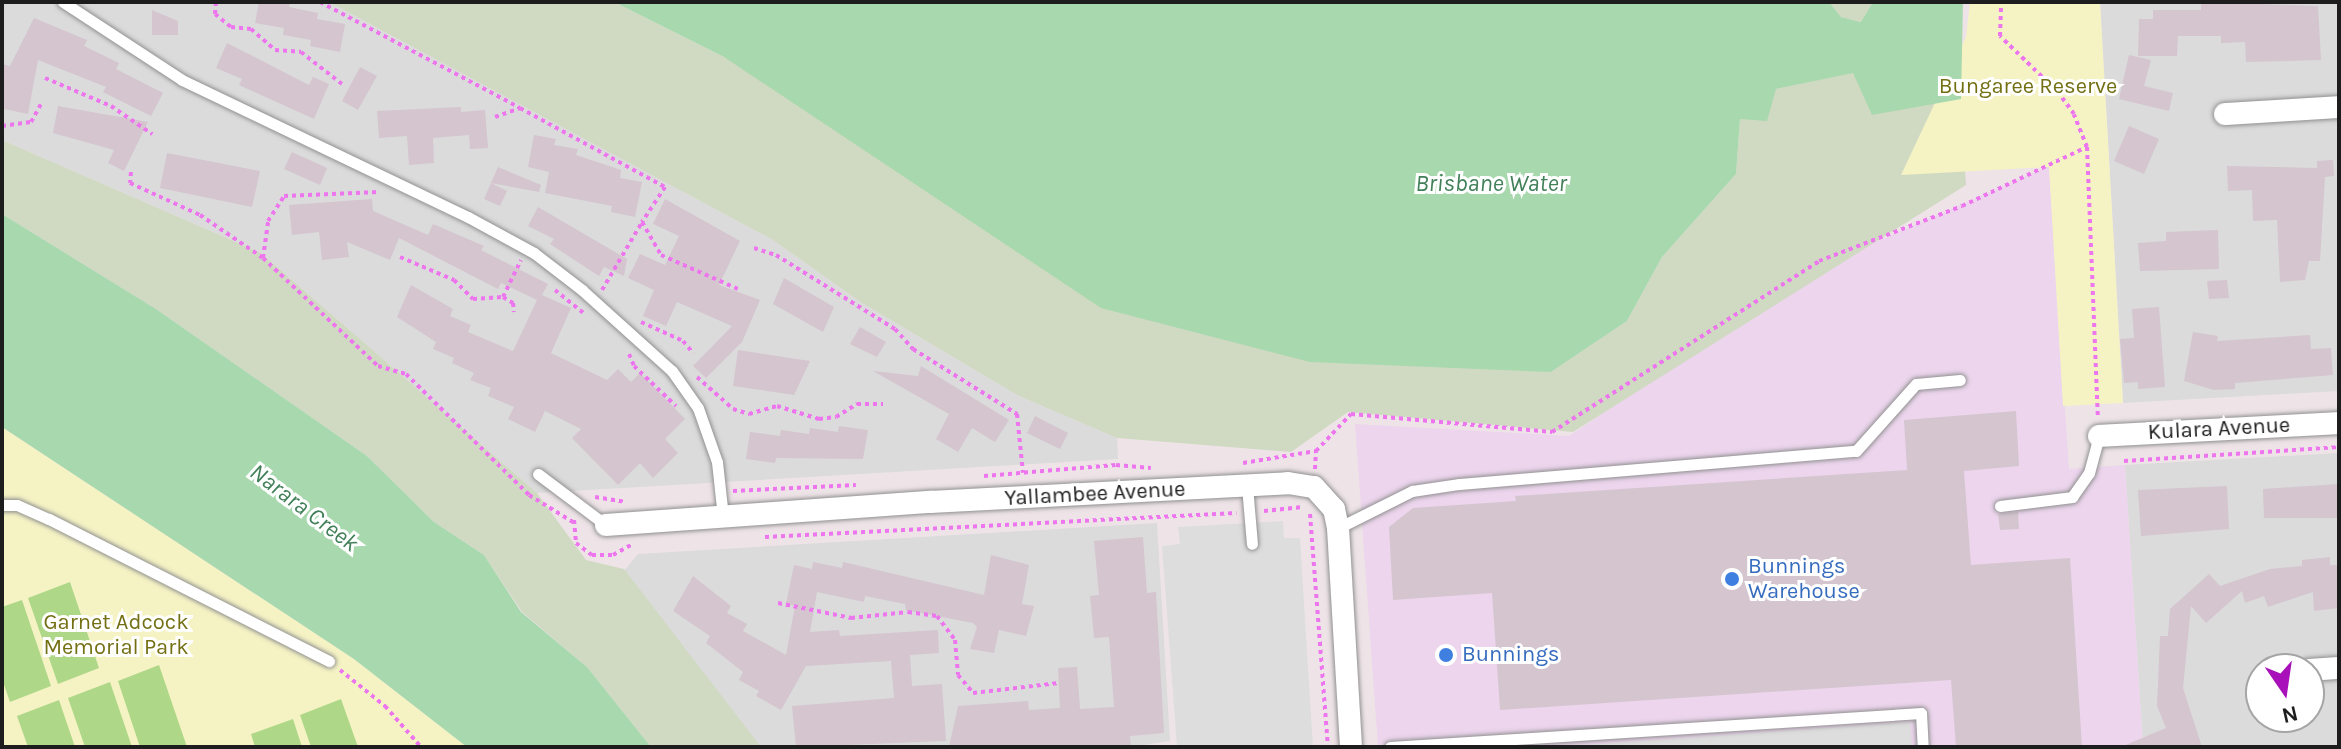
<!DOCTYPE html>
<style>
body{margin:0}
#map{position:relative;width:2341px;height:749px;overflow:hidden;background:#eee4e8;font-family:Karla,sans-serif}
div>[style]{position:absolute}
.residential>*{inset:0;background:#dbdbdb}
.commercial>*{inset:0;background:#ecd5ed}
.wetland>*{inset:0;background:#d0dac2}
.park>*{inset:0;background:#f5f3c4}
.pitch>*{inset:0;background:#afd788}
.parking>*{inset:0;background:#ddd}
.water>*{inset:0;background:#a8d8ae}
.building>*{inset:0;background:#d4c5cf}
.path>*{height:4px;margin-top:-2px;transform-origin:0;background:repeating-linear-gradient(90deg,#ed75ee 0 4px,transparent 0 8px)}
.roads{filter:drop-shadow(0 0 2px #919191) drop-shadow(0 0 2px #919191)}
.lane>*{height:11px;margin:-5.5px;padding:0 5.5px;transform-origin:5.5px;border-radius:5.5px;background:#fff}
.street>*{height:22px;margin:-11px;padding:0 11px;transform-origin:11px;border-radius:11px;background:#fff}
.dots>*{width:22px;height:22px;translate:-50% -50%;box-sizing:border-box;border:4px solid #fff;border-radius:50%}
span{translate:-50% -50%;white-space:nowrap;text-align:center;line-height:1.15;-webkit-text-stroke:6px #fff;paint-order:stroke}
.park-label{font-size:22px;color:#737014}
.street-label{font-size:22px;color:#1d1d1d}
.shop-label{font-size:22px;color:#366cbe}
.left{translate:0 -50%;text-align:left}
.water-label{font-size:24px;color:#42805a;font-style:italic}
.frame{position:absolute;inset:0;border:4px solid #1d1d1d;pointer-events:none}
.north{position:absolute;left:2245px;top:653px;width:80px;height:80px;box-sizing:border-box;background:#fff;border:2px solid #a5a5a5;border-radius:50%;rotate:167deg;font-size:22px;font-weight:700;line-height:32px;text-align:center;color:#1d1d1d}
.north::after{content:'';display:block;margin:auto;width:28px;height:36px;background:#a811ba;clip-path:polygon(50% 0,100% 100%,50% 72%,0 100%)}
</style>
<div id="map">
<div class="residential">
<div style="clip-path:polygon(2px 2px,329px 2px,773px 240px,862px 303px,1019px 396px,1117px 438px,1118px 459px,537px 493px,261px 253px,2px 140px)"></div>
<div style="clip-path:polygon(2100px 2px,2339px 2px,2339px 391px,2123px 403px)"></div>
<div style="clip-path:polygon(evenodd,2339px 453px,2339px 747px,2143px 747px,2125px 465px,2339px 453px,2261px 669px,2309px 669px,2309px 717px,2261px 717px,2261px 669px)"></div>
<div style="clip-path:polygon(1157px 523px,1170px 741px,1131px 747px,758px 747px,619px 577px,638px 554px)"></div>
</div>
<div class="commercial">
<div style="clip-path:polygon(2049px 166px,2069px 469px,2125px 465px,2143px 747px,1378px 747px,1355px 424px,1569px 436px,1828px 263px)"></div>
</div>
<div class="wetland">
<div style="clip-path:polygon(329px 2px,614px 2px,724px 57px,1463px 365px,1551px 372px,1627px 321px,1662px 257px,1736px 174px,1740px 118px,1776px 89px,1854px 72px,1961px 99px,1966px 185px,1573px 432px,1348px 412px,1291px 452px,1117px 438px,1019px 396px,862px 303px,773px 240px)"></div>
<div style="clip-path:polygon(1829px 2px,1873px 2px,1862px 22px,1841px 17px)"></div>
<div style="clip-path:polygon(2px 140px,261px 253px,537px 493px,586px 560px,624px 569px,761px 747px,651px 747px,587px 667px,522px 612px,484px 555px,434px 522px,367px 456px,156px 309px,2px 214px)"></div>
</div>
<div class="park">
<div style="clip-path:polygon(1970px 2px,2100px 2px,2123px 403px,2063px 406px,2049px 167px,1901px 175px,1966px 37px)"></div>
<div style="clip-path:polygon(2px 427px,354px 659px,467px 747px,2px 747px)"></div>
</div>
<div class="pitch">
<div style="clip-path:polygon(70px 582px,99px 668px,58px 684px,28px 598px)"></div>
<div style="clip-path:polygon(22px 600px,51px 686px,10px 702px,2px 679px,2px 607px)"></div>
<div style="clip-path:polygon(159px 665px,187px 747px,140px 747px,118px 681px)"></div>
<div style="clip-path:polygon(110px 682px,132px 747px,85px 747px,68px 698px)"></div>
<div style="clip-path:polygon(341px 699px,358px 747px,311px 747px,300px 715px)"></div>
<div style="clip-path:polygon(59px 700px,75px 747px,28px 747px,17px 716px)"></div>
<div style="clip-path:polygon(293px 719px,302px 747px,255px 747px,251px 734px)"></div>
</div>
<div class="parking">
<div style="clip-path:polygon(1283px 521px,1284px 538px,1300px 538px,1313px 747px,1177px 747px,1162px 546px,1180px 544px,1178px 527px)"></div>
<div style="clip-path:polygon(1910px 722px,1912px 747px,1557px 747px)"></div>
</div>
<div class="water">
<div style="clip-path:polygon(614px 2px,1829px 2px,1841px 17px,1861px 22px,1873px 2px,1963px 2px,1961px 99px,1872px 115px,1853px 73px,1776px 89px,1767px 121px,1740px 119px,1736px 174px,1662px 257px,1627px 321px,1551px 372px,1310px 362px,1101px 308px,724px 57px)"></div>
<div style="clip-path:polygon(2px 214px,156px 309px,367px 456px,434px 522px,484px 555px,521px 612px,587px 667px,651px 747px,467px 747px,354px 659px,2px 427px)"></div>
</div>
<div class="building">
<div style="clip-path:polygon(259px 2px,290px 2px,289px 7px,318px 13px,317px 19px,345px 24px,340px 52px,310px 46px,311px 40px,283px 35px,284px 28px,255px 23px)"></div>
<div style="clip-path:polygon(2201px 2px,2318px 6px,2321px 60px,2246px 62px,2245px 42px,2221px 43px,2221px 36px,2178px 36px,2177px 56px,2138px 56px,2139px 19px,2153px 19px,2153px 10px,2201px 10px)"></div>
<div style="clip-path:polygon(152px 10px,178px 21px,178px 35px,152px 35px)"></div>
<div style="clip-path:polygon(34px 18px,87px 40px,84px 46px,119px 63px,116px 69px,163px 93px,151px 116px,103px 92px,106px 87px,38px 60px,28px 114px,4px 109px,2px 64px,10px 66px)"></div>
<div style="clip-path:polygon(227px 43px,309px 85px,313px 77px,329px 84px,314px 119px,239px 85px,242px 79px,216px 68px)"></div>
<div style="clip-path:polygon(2129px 55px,2151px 60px,2144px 86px,2173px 93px,2169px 111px,2119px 99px)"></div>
<div style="clip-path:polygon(360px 67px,377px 76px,358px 110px,342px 101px)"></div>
<div style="clip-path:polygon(58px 106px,148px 122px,124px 171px,108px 163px,114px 150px,53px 133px)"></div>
<div style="clip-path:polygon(461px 107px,461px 112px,485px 110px,488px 148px,470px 149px,469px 135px,433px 138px,434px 163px,409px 165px,407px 136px,379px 138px,377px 111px)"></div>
<div style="clip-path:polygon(2129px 126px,2159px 139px,2144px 174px,2114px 161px)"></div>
<div style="clip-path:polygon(534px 135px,556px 139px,554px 145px,578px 149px,576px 155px,621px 170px,620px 178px,642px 182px,635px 217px,611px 212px,612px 206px,545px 193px,549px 172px,528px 167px)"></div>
<div style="clip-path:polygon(292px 152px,327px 168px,320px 185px,284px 169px)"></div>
<div style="clip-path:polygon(167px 153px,260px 171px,252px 207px,160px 188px)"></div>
<div style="clip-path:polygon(2333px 160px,2334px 176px,2325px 177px,2320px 261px,2309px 261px,2305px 280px,2280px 282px,2277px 220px,2253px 221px,2252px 190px,2228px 191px,2227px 166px,2317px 168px,2317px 161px)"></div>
<div style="clip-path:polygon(498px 167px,541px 185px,539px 192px,491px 183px)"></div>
<div style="clip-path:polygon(491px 183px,507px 191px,500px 206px,484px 199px)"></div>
<div style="clip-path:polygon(372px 199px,373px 211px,428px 235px,433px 224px,484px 246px,481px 250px,548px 284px,542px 295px,571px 308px,551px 353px,607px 380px,618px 369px,631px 382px,640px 373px,685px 419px,665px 439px,678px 453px,653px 478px,640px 463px,618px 485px,572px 438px,581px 429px,545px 411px,535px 432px,508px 419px,514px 407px,488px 396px,491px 388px,470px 380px,474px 373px,452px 363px,454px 358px,433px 349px,436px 342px,397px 317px,411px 285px,453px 309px,450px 316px,471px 325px,468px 332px,513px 351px,537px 300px,501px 283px,498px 289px,399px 238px,390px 260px,347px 242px,349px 257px,322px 260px,319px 232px,292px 235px,289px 205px)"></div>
<div style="clip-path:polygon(665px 199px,740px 241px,719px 285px,760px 300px,742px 342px,706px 378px,693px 366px,732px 326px,677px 302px,666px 326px,643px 316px,654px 290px,628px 278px,640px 254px,665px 265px,679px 236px,653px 224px)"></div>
<div style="clip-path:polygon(538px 207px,627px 259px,624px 276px,604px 267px,599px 276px,550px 244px,554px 239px,528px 226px)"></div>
<div style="clip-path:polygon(2218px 230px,2219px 269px,2140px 271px,2138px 243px,2166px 241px,2166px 232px)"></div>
<div style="clip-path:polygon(784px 278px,834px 307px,823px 332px,773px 304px)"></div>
<div style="clip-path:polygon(2227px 280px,2229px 298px,2209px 299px,2207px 281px)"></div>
<div style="clip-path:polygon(2159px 307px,2165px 387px,2138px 389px,2138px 382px,2124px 383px,2120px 339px,2134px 338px,2132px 309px)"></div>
<div style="clip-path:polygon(860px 327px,886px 342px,877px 357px,850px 344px)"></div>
<div style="clip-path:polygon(2193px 332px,2218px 336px,2217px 341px,2310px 335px,2311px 349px,2331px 348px,2333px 375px,2235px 383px,2235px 389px,2214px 390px,2184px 381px)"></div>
<div style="clip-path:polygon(738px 350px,810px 361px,794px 395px,733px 386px)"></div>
<div style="clip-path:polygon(921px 366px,1009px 420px,995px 442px,972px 428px,958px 452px,936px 439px,949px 414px,873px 371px,918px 376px)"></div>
<div style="clip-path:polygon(2016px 411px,2019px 466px,1964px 471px,1971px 565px,2070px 558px,2082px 747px,1956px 747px,1951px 680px,1500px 710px,1492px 593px,1393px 600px,1389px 527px,1413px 508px,1516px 501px,1515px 496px,1907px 470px,1904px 420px)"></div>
<div style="clip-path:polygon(1035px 416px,1068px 433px,1060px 449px,1027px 433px)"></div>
<div style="clip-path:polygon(839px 426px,868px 430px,863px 459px,776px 458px,775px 463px,746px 459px,750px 432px,780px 436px,781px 430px,809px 434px,810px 428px,838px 432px)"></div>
<div style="clip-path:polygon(2339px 484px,2339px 518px,2264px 518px,2263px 489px)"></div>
<div style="clip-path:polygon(2227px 486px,2229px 529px,2141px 536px,2138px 490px)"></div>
<div style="clip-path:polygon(2018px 512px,2019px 529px,2000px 530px,1998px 514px)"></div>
<div style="clip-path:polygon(1143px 537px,1147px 593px,1156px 592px,1164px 733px,1130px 736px,1131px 747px,949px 747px,958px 706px,1028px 701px,1029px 710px,1060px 708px,1058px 668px,1077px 667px,1080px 709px,1114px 707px,1109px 637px,1094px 638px,1090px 596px,1099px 595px,1094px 541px)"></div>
<div style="clip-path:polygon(991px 555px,1029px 565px,1022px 604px,1034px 606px,1026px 636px,999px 630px,994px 653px,970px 649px,977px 627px,973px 623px,906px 610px,905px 604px,865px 596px,864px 602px,817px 592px,810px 632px,839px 630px,840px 636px,938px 630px,939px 653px,910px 655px,912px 686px,942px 684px,946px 741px,796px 747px,792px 706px,894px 698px,891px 661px,806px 666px,781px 710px,756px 696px,759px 691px,739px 680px,743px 672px,706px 643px,710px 636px,673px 611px,693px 576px,731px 606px,727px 613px,747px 624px,743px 631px,786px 655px,795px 606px,786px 604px,794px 565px,812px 569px,813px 562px,842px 568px,843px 562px,984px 595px)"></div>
<div style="clip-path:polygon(2330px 557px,2330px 565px,2339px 565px,2339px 608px,2314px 611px,2313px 592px,2268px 607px,2264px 596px,2245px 603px,2242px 591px,2206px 623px,2191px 606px,2183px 688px,2202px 747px,2121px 747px,2166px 728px,2157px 706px,2160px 636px,2168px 636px,2170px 609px,2209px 574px,2220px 586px,2270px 569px,2302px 566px,2302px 560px)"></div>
</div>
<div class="path">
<div style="left:216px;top:2px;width:12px;rotate:95deg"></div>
<div style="left:215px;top:14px;width:21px;rotate:39deg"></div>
<div style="left:231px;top:27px;width:20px;rotate:6deg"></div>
<div style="left:251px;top:29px;width:32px;rotate:41deg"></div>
<div style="left:275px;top:50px;width:26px;rotate:4deg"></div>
<div style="left:301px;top:52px;width:52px;rotate:38deg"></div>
<div style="left:320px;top:2px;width:226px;rotate:27.9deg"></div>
<div style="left:45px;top:78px;width:72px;rotate:23deg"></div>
<div style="left:111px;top:106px;width:50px;rotate:34.3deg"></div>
<div style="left:495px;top:117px;width:27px;rotate:-20deg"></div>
<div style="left:520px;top:108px;width:165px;rotate:28.6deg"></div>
<div style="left:665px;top:187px;width:42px;rotate:123.3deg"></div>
<div style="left:2px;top:126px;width:29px;rotate:-8deg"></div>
<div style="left:31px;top:122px;width:21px;rotate:-61deg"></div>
<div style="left:2087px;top:147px;width:269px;rotate:87.7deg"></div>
<div style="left:131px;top:172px;width:11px;rotate:95deg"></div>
<div style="left:130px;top:183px;width:77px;rotate:24.6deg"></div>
<div style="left:200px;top:215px;width:76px;rotate:34.3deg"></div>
<div style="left:263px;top:258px;width:158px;rotate:43.2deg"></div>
<div style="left:378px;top:366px;width:29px;rotate:16deg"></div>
<div style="left:406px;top:374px;width:173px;rotate:44.5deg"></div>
<div style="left:529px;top:495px;width:52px;rotate:31.5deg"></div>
<div style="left:754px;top:248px;width:23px;rotate:18deg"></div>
<div style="left:776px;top:255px;width:140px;rotate:31.9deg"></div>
<div style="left:895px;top:329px;width:27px;rotate:48deg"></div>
<div style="left:913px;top:349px;width:123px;rotate:32deg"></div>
<div style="left:1017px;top:414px;width:59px;rotate:84.2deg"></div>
<div style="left:400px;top:257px;width:59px;rotate:23.1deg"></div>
<div style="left:454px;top:280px;width:27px;rotate:45deg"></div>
<div style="left:473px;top:299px;width:30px;rotate:-4deg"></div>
<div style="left:503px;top:297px;width:12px;rotate:31deg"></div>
<div style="left:513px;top:303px;width:9px;rotate:84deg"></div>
<div style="left:263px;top:258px;width:37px;rotate:-82deg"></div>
<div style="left:268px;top:221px;width:30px;rotate:-57deg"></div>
<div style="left:284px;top:196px;width:95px;rotate:-2.4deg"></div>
<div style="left:555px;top:290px;width:38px;rotate:39deg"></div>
<div style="left:602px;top:290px;width:79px;rotate:-59.5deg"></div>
<div style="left:642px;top:222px;width:38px;rotate:60deg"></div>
<div style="left:661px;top:255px;width:84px;rotate:23.8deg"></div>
<div style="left:503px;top:297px;width:41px;rotate:-64.1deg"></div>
<div style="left:641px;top:322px;width:46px;rotate:24.3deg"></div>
<div style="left:683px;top:341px;width:16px;rotate:50deg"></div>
<div style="left:629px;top:354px;width:13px;rotate:67deg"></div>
<div style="left:634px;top:366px;width:58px;rotate:43.6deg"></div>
<div style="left:697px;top:377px;width:48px;rotate:41.6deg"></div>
<div style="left:733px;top:409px;width:17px;rotate:17deg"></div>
<div style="left:749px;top:414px;width:29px;rotate:-16deg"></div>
<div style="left:777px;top:406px;width:44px;rotate:17.2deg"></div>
<div style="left:819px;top:419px;width:17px;rotate:-7deg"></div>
<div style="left:836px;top:417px;width:25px;rotate:-32deg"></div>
<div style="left:857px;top:404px;width:26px"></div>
<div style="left:2124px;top:461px;width:215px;rotate:-3.7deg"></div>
<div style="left:1243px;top:463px;width:74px;rotate:-9.3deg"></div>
<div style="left:1315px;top:469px;width:18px;rotate:-87deg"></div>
<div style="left:1316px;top:451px;width:51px;rotate:-46.6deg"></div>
<div style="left:1351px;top:414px;width:202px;rotate:5.1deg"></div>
<div style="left:1552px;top:432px;width:317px;rotate:-32.6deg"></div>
<div style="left:1819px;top:261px;width:153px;rotate:-21deg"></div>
<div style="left:1962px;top:206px;width:138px;rotate:-25.3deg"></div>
<div style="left:2087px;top:147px;width:35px;rotate:-112deg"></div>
<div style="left:2074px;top:114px;width:26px;rotate:-126deg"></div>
<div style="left:2059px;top:93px;width:82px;rotate:-136deg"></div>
<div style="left:2000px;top:36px;width:34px;rotate:-88deg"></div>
<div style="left:984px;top:476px;width:132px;rotate:-4.8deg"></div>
<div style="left:1116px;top:465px;width:35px;rotate:5deg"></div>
<div style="left:733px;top:491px;width:123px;rotate:-2.8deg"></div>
<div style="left:595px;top:497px;width:30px;rotate:9deg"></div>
<div style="left:1264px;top:511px;width:39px;rotate:-6deg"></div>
<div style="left:1310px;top:514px;width:234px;rotate:85.6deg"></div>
<div style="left:574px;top:520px;width:23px;rotate:85deg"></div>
<div style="left:576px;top:543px;width:20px;rotate:37deg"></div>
<div style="left:592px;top:555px;width:21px"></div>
<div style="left:613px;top:555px;width:23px;rotate:-29deg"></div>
<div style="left:765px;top:537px;width:472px;rotate:-2.9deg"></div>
<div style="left:778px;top:603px;width:75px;rotate:11.6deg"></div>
<div style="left:851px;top:618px;width:57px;rotate:-6deg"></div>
<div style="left:908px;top:612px;width:29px;rotate:8deg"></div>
<div style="left:937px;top:616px;width:30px;rotate:53deg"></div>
<div style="left:955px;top:640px;width:35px;rotate:85deg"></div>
<div style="left:958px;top:675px;width:23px;rotate:50deg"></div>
<div style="left:973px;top:693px;width:86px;rotate:-6.7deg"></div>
<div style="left:340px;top:670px;width:58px;rotate:38.7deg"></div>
<div style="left:385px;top:706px;width:55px;rotate:48.7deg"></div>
</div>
<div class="roads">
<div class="lane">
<div style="left:63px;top:2px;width:142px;rotate:33.2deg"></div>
<div style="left:182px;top:80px;width:317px;rotate:25.6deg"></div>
<div style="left:468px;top:217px;width:75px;rotate:28.6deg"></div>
<div style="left:534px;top:253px;width:61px;rotate:37.6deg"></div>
<div style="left:582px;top:290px;width:121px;rotate:42deg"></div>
<div style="left:672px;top:371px;width:45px;rotate:54.9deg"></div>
<div style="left:698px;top:408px;width:57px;rotate:70.6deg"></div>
<div style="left:717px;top:462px;width:55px;rotate:83.8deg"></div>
<div style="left:538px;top:474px;width:85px;rotate:36.9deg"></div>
<div style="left:1247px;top:486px;width:58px;rotate:85.1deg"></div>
<div style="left:2px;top:505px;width:15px"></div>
<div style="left:17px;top:505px;width:35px;rotate:24deg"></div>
<div style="left:49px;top:519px;width:314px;rotate:26.9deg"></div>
<div style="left:2000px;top:506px;width:73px;rotate:-7.1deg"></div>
<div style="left:2072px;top:497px;width:29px;rotate:-55deg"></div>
<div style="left:2089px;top:473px;width:38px;rotate:-75deg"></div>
<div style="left:1338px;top:528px;width:83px;rotate:-26.6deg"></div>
<div style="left:1412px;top:491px;width:48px;rotate:-8.5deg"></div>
<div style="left:1459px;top:484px;width:398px;rotate:-4.8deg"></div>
<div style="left:1856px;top:451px;width:90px;rotate:-48.2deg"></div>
<div style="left:1916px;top:384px;width:44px;rotate:-5.2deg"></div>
<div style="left:1390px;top:747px;width:532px;rotate:-3.66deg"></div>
<div style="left:1921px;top:713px;width:34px;rotate:87deg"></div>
</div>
<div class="street">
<div style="left:2225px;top:114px;width:114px;rotate:-3.5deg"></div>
<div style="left:2099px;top:436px;width:240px;rotate:-3.1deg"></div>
<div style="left:606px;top:525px;width:325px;rotate:-4.1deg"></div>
<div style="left:930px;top:502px;width:359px;rotate:-3deg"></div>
<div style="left:1288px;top:483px;width:26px;rotate:9deg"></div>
<div style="left:1314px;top:487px;width:30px;rotate:48deg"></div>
<div style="left:1334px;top:509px;width:19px;rotate:78deg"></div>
<div style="left:1338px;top:528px;width:219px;rotate:86.6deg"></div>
<div style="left:2309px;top:670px;width:30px;rotate:-4deg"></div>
</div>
</div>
<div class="dots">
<div style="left:1732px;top:579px;background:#3f7fe0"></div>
<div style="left:1446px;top:655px;background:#3f7fe0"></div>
</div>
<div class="park-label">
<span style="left:2028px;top:87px">Bungaree Reserve</span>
<span style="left:116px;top:635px">Garnet Adcock<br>Memorial Park</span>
</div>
<div class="street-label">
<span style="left:2219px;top:429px;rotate:-3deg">Kulara Avenue</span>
<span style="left:1095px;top:494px;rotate:-3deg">Yallambee Avenue</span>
</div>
<div class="shop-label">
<span class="left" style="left:1748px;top:579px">Bunnings<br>Warehouse</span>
<span class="left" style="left:1462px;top:655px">Bunnings</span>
</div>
<div class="water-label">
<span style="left:1491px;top:184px">Brisbane Water</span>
<span style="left:304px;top:508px;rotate:37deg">Narara Creek</span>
</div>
<div class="frame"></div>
<div class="north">N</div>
</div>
